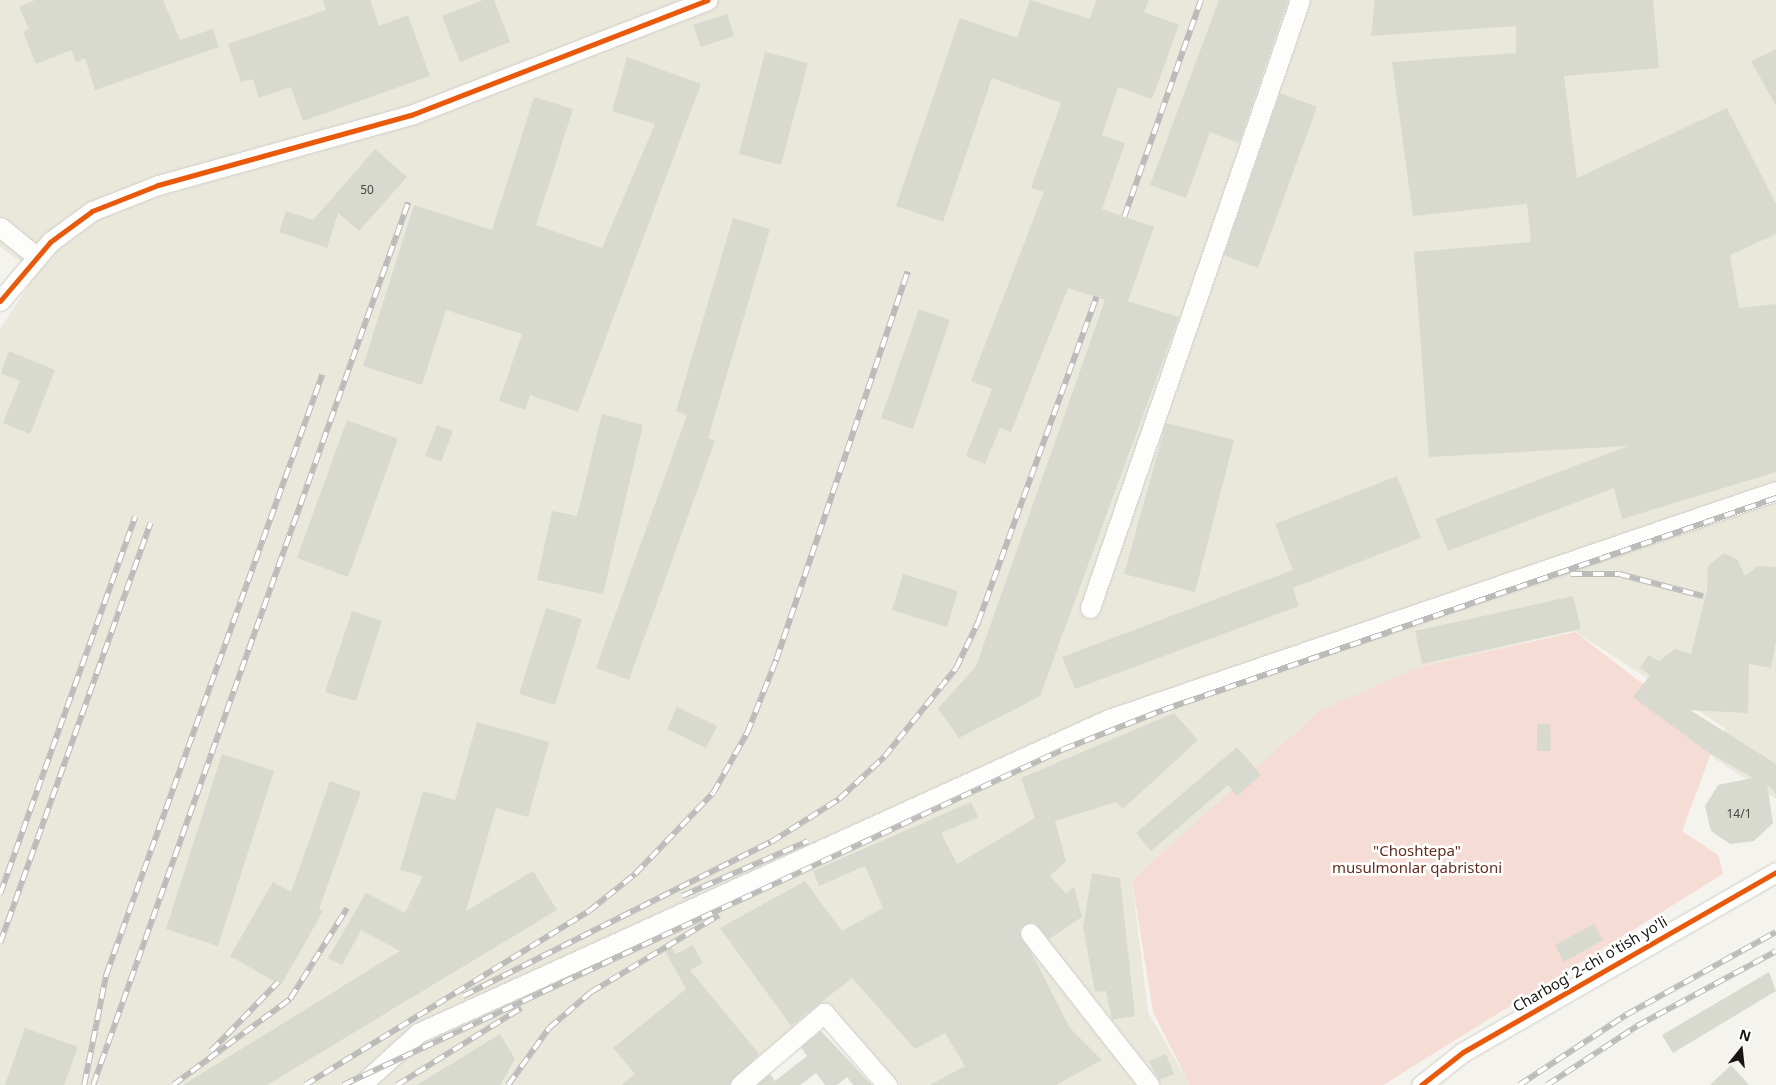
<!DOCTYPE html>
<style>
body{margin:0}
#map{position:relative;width:1776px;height:1085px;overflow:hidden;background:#f4f3ed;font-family:"Noto Sans",sans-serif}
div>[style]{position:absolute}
.built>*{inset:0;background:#eae7db}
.green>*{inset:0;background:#f5dcd4}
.building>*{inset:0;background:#d8dad0}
.roads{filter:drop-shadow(0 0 1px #cecdc8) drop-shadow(0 0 1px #cecdc8)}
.minor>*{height:19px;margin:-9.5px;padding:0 9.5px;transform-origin:9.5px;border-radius:9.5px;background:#fdfdfc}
.rail>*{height:5.5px;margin-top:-2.75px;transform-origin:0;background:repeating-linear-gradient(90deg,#fff 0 11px,#bbbbb9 0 22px);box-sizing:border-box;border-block:1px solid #bbbbb9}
.cycleway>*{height:5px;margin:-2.5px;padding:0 2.5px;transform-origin:2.5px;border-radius:2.5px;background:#e8590c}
span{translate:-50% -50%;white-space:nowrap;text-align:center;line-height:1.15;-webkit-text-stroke:5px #fff;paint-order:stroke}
.number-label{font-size:12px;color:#474742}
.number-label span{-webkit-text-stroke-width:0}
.park-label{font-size:15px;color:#632d20}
.street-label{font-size:15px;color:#171612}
.north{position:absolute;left:1716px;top:1025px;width:50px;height:50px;-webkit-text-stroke:4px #fff;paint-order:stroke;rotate:16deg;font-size:14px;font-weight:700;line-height:20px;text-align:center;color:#171612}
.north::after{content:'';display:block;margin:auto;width:18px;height:22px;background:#171612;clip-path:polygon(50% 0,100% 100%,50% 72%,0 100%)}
</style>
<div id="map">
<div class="built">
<div style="clip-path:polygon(0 0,1776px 0,1776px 799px,1711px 756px,1725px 728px,1574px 631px,1419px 667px,1132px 880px,1148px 1012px,1190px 1085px,900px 1085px,834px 1015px,737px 1085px,0 1085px,0 329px,37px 273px,0 247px)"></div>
</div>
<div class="green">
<div style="clip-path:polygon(1575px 632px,1639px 681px,1720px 729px,1682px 831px,1718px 855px,1723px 874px,1383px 1085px,1190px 1085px,1153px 1012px,1132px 880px,1320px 711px,1419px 667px)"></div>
</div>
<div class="building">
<div style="clip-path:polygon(35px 0,163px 0,180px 40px,213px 29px,219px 47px,95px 90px,85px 58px,76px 62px,71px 50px,36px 64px,23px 32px,29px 29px,19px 7px)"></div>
<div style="clip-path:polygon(323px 0,370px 0,379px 26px,408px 15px,430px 76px,303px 121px,291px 87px,259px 98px,253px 79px,241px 82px,228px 44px,326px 10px)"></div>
<div style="clip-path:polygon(483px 0,494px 0,510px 42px,460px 62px,442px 16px)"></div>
<div style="clip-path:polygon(1030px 0,1090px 19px,1096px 0,1149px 0,1144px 12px,1179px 25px,1152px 99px,1118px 87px,1102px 135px,1125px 143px,1102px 209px,1154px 227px,1128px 301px,1179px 317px,1040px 696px,959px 738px,938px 709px,976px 666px,1105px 300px,1068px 288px,1011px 432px,1000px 428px,985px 464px,966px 456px,992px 389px,971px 381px,1044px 192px,1031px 188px,1061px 103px,992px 78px,943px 222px,896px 206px,960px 18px,1017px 38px)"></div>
<div style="clip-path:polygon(1219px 0,1288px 0,1239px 143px,1210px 132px,1186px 198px,1150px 185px)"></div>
<div style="clip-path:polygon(1375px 0,1653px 0,1659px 68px,1564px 76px,1577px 178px,1727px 108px,1776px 204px,1776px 234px,1730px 255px,1739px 308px,1776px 304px,1776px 472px,1622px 519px,1614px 488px,1448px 551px,1435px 519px,1628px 446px,1429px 457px,1414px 252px,1531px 242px,1527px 204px,1413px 216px,1392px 62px,1516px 53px,1516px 26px,1371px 36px)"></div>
<div style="clip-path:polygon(727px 14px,734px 36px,701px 47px,693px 25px)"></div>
<div style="clip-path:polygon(1776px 49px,1776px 106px,1751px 61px)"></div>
<div style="clip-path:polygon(765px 52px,808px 63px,781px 165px,739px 154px)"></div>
<div style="clip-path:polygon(627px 57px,701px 84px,578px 412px,530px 395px,525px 410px,499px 401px,522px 334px,446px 310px,422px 385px,363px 366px,414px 205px,492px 230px,534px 97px,573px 109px,536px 225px,602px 248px,655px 124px,612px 111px)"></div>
<div style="clip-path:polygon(1280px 93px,1317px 107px,1258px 268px,1224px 255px)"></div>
<div style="clip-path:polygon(375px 149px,407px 177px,359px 231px,338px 213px,327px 248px,279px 232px,286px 211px,313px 220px)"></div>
<div style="clip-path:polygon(733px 218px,770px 229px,708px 438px,715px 441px,629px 680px,596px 668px,687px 415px,676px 411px)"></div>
<div style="clip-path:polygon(919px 309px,950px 320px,913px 429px,881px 418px)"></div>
<div style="clip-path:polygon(9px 351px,55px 370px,30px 434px,3px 423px,20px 381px,1px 373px)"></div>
<div style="clip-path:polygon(602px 414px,643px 425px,603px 594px,537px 580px,552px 511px,577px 516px)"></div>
<div style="clip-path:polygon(347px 420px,398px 439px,348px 577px,297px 558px)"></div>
<div style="clip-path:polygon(1166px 423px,1234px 440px,1195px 592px,1124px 574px)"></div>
<div style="clip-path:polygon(437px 425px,453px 431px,441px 462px,425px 456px)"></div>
<div style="clip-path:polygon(1397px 476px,1421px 538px,1293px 588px,1299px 606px,1075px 689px,1062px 657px,1293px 570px,1275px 524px)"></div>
<div style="clip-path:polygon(1724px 553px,1737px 559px,1745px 576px,1758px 566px,1776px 567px,1776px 642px,1771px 668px,1749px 664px,1748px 713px,1690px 710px,1776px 764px,1776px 794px,1767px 784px,1773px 823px,1754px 841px,1730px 844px,1711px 831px,1705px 806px,1718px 785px,1753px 778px,1706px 751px,1633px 697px,1650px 675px,1640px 668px,1649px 655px,1659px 661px,1675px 649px,1691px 654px,1707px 590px,1708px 566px)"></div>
<div style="clip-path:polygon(903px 574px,958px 591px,947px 627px,892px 610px)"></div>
<div style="clip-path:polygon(1573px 596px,1581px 629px,1422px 664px,1415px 631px)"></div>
<div style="clip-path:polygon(546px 608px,582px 619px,555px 705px,519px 694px)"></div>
<div style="clip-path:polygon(352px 611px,382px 621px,356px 701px,325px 692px)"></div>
<div style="clip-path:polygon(677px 707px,717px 726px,706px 748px,667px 729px)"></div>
<div style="clip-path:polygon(1174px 713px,1198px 740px,1123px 809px,1116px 802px,1055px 821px,1066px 861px,1050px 876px,1066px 894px,1074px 887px,1082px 917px,1049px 939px,1034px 922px,1019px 929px,1070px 1028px,1102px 1060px,1056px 1085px,930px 1085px,965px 1066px,945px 1033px,915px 1049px,852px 978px,791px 1026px,720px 928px,805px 881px,842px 931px,883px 908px,865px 866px,819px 886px,813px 871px,971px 802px,978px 817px,941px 833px,957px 864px,1035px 818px,1021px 778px)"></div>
<div style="clip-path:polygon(477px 722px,549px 742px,528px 817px,496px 808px,466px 911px,533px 871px,557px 910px,267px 1085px,183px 1085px,400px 951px,361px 930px,342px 965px,328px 958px,366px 893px,405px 913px,423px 876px,400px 870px,423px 791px,455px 800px)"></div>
<div style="clip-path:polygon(1537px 724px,1550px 724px,1551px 751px,1537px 751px)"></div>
<div style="clip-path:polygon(1237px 747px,1261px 775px,1237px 796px,1228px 785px,1151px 851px,1136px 833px)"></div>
<div style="clip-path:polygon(222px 754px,274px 771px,218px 946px,166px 929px)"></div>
<div style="clip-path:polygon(330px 781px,361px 792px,319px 909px,323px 911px,281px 985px,230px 956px,273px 882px,291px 892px)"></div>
<div style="clip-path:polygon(1092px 873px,1120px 878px,1135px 1016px,1112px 1020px,1106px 991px,1095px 992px,1083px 927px)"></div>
<div style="clip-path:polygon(1594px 924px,1603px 940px,1564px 962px,1555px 945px)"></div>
<div style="clip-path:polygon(693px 945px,703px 963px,690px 970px,759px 1054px,729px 1085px,621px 1085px,635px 1074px,613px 1048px,686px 989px,665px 951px,671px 947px,676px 954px)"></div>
<div style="clip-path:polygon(1769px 972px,1776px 991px,1673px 1053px,1662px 1035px)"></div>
<div style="clip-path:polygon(25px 1028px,78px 1047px,64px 1085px,5px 1085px)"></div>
<div style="clip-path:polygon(821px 1031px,872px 1085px,853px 1085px,847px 1077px,837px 1085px,825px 1085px,816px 1073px,800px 1085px,757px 1085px,770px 1074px,775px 1081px,807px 1056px,801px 1047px)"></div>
<div style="clip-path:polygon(500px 1034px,515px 1059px,500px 1085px,417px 1085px)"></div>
<div style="clip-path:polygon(1166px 1054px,1174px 1074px,1159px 1080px,1149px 1061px)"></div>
<div style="clip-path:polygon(1731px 1065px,1749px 1085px,1710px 1085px)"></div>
</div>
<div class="roads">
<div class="minor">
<div style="left:0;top:227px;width:46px;rotate:38.9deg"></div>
<div style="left:0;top:301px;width:77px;rotate:-49.7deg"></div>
<div style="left:50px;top:242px;width:52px;rotate:-36.4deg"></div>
<div style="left:92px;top:211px;width:71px;rotate:-21.5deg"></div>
<div style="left:158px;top:185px;width:263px;rotate:-15.5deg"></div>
<div style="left:411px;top:115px;width:318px;rotate:-21.2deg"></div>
<div style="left:1090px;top:608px;width:643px;rotate:-70.95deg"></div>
<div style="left:1030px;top:933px;width:193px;rotate:51.9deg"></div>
<div style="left:361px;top:1085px;width:77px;rotate:-42.4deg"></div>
<div style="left:418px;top:1033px;width:759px;rotate:-24.44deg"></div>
<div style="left:1109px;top:719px;width:705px;rotate:-18.87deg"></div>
<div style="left:740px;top:1085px;width:111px;rotate:-40.6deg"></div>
<div style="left:824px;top:1013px;width:96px;rotate:48.8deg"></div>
<div style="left:1421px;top:1085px;width:53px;rotate:-38.2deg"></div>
<div style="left:1463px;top:1052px;width:361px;rotate:-29.9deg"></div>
</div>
</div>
<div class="rail">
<div style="left:1124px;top:217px;width:230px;rotate:-70.5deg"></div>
<div style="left:1571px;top:574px;width:48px"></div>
<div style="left:1619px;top:574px;width:87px;rotate:14.7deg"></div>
<div style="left:0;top:894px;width:401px;rotate:-70.3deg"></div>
<div style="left:682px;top:896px;width:137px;rotate:-23.6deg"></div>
<div style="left:0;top:943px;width:446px;rotate:-70.3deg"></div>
<div style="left:463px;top:996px;width:344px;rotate:-26.6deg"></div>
<div style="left:771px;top:842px;width:80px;rotate:-32.3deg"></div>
<div style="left:839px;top:799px;width:62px;rotate:-43deg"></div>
<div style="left:884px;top:757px;width:114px;rotate:-51deg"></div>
<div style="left:956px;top:668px;width:51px;rotate:-64.4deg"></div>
<div style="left:978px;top:622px;width:346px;rotate:-70deg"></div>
<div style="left:211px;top:1051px;width:96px;rotate:-45.8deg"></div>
<div style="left:84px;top:1085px;width:112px;rotate:-78.7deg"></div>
<div style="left:106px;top:975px;width:638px;rotate:-70.2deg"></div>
<div style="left:93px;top:1085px;width:937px;rotate:-70.35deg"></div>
<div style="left:173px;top:1085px;width:145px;rotate:-36.3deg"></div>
<div style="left:290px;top:999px;width:107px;rotate:-57.9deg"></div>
<div style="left:305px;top:1085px;width:333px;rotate:-31.5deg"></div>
<div style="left:589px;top:911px;width:59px;rotate:-38.8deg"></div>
<div style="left:635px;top:874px;width:112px;rotate:-46.1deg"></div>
<div style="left:713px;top:793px;width:69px;rotate:-60.5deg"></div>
<div style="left:747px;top:733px;width:79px;rotate:-68.3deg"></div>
<div style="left:776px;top:660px;width:410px;rotate:-71.3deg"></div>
<div style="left:343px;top:1085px;width:795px;rotate:-24.99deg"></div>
<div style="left:1064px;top:749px;width:106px;rotate:-21.5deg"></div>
<div style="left:1163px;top:710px;width:649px;rotate:-19.08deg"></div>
<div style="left:397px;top:1085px;width:146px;rotate:-31.8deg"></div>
<div style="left:508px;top:1085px;width:70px;rotate:-54.3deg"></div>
<div style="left:549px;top:1028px;width:55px;rotate:-40.6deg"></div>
<div style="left:591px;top:992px;width:149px;rotate:-31deg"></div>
<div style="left:1519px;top:1085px;width:128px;rotate:-33.2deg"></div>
<div style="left:1626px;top:1015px;width:171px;rotate:-29deg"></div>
<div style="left:1547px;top:1085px;width:108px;rotate:-33.2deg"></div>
<div style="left:1637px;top:1026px;width:158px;rotate:-28.3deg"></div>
</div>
<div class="cycleway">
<div style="left:0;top:301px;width:77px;rotate:-49.7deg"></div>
<div style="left:50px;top:242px;width:52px;rotate:-36.4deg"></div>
<div style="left:92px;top:211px;width:71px;rotate:-21.5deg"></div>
<div style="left:158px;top:185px;width:263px;rotate:-15.5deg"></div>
<div style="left:411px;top:115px;width:318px;rotate:-21.2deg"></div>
<div style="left:1421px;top:1085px;width:53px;rotate:-38.2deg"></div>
<div style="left:1463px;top:1052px;width:361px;rotate:-29.9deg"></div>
</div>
<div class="number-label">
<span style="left:367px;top:190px">50</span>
<span style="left:1739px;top:814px">14/1</span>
</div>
<div class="park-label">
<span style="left:1417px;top:859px">"Choshtepa"<br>musulmonlar qabristoni</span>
</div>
<div class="street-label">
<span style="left:1590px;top:964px;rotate:-30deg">Charbog' 2-chi o'tish yo'li</span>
</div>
<div class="north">N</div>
</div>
